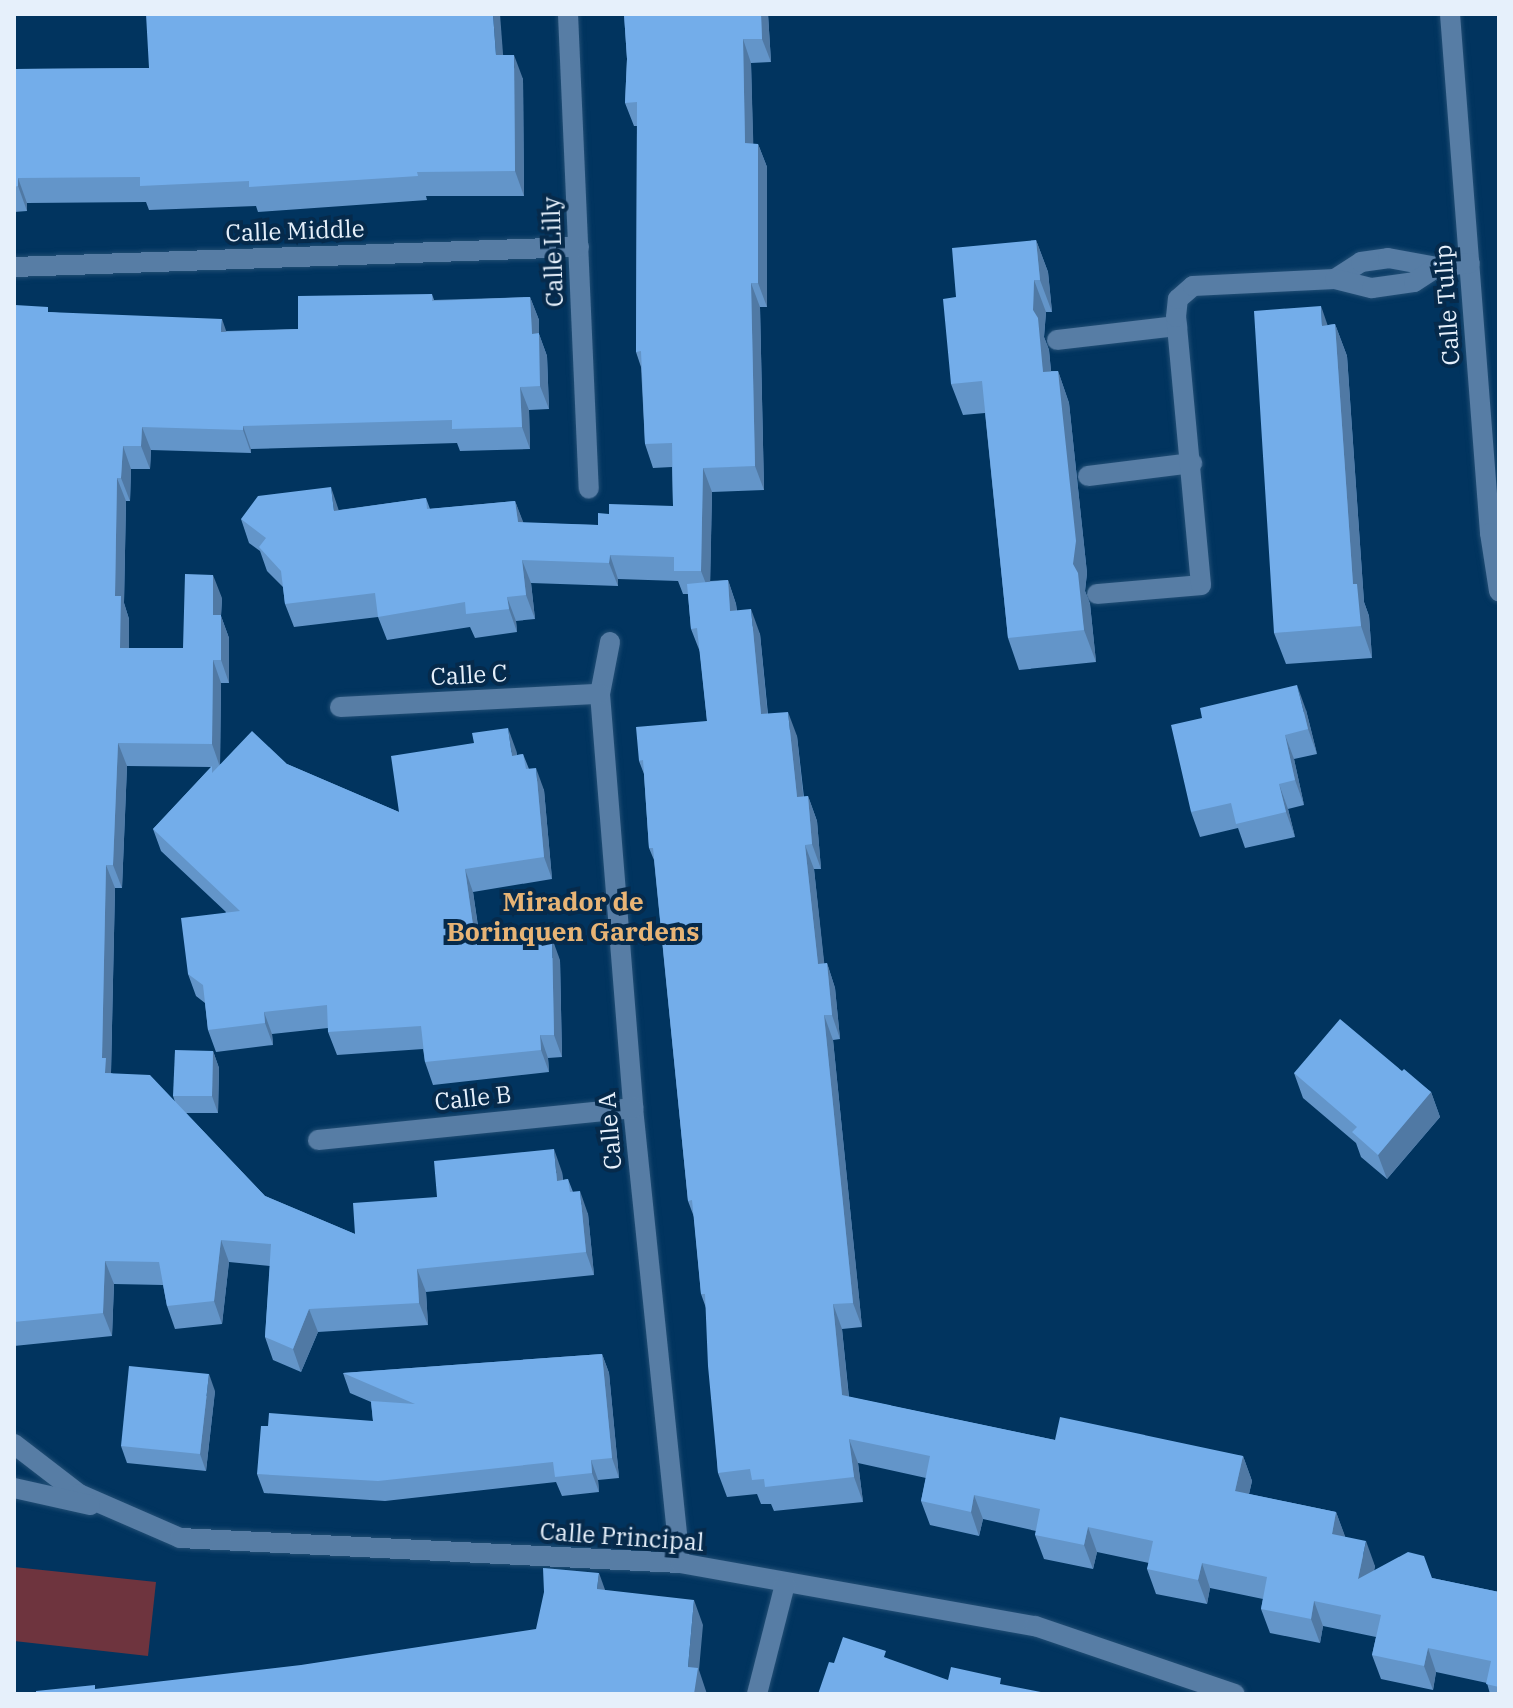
<!DOCTYPE html>
<style>
body{margin:0}
#map{position:relative;width:1513px;height:1708px;overflow:hidden;background:#01345f;font-family:"IBM Plex Serif",serif}
div>[style]{position:absolute}
.green>*{inset:0;background:#6e343e}
.roads{filter:drop-shadow(0 0 2px #214e75) drop-shadow(0 0 2px #214e75)}
.minor>*{height:20px;margin:-10px;padding:0 10px;transform-origin:10px;border-radius:10px;background:#577da5}
.wall>*{inset:0;background:#6395c9}
.shaded-wall>*{inset:0;background:#5079a4}
.building>*{inset:0;background:#73adea}
span{translate:-50% -50%;white-space:nowrap;text-align:center;line-height:1.15;-webkit-text-stroke:8px #062a4b;paint-order:stroke}
.street-label{font-size:24px;color:#e6f0fb}
.neighbourhood-label{font-size:26px;color:#e8b475;font-weight:700}
.frame{position:absolute;inset:0;border:16px solid #e6f0fb;pointer-events:none}
</style>
<div id="map">
<div class="green">
<div style="clip-path:polygon(14px 1567px,156px 1582px,148px 1656px,14px 1641px)"></div>
</div>
<div class="roads">
<div class="minor">
<div style="left:568px;top:14px;width:475px;rotate:87.5deg"></div>
<div style="left:1450px;top:14px;width:521px;rotate:85.59deg"></div>
<div style="left:1490px;top:533px;width:59px;rotate:81.2deg"></div>
<div style="left:14px;top:267px;width:565px;rotate:-2.03deg"></div>
<div style="left:1335px;top:279px;width:31px;rotate:-33deg"></div>
<div style="left:1361px;top:262px;width:27px;rotate:-8deg"></div>
<div style="left:1388px;top:258px;width:50px;rotate:10.4deg"></div>
<div style="left:1437px;top:267px;width:33px;rotate:-7deg"></div>
<div style="left:1057px;top:340px;width:121px;rotate:-6.7deg"></div>
<div style="left:1088px;top:476px;width:105px;rotate:-7.1deg"></div>
<div style="left:1097px;top:594px;width:104px;rotate:-4.9deg"></div>
<div style="left:1201px;top:585px;width:269px;rotate:-95.3deg"></div>
<div style="left:1176px;top:317px;width:18px;rotate:-84deg"></div>
<div style="left:1178px;top:299px;width:20px;rotate:-41deg"></div>
<div style="left:1193px;top:286px;width:142px;rotate:-2.8deg"></div>
<div style="left:1335px;top:279px;width:38px;rotate:14deg"></div>
<div style="left:1372px;top:288px;width:42px;rotate:-8.1deg"></div>
<div style="left:1414px;top:282px;width:27px;rotate:-33deg"></div>
<div style="left:610px;top:642px;width:53px;rotate:100.9deg"></div>
<div style="left:600px;top:694px;width:415px;rotate:85.4deg"></div>
<div style="left:633px;top:1108px;width:457px;rotate:84.1deg"></div>
<div style="left:340px;top:707px;width:260px;rotate:-2.9deg"></div>
<div style="left:318px;top:1140px;width:317px;rotate:-5.8deg"></div>
<div style="left:14px;top:1444px;width:82px;rotate:37.6deg"></div>
<div style="left:79px;top:1494px;width:110px;rotate:23.5deg"></div>
<div style="left:180px;top:1538px;width:501px;rotate:2.86deg"></div>
<div style="left:680px;top:1563px;width:361px;rotate:10.1deg"></div>
<div style="left:1035px;top:1626px;width:211px;rotate:18.8deg"></div>
<div style="left:14px;top:1488px;width:78px;rotate:12.6deg"></div>
<div style="left:757px;top:1694px;width:114px;rotate:-75.7deg"></div>
</div>
</div>
<div class="wall">
<div style="clip-path:polygon(624px 14px,768px 14px,771px 62px,751px 63px,753px 144px,758px 144px,767px 167px,767px 307px,760px 307px,764px 490px,712px 492px,710px 581px,728px 580px,736px 604px,737px 611px,760px 634px,768px 714px,797px 736px,804px 797px,808px 796px,817px 821px,821px 869px,814px 869px,824px 964px,827px 963px,835px 988px,840px 1039px,833px 1040px,862px 1327px,842px 1329px,849px 1397px,1055px 1440px,1243px 1456px,1252px 1481px,1249px 1494px,1336px 1512px,1345px 1537px,1375px 1566px,1374px 1571px,1432px 1578px,1499px 1592px,1499px 1694px,1490px 1694px,1487px 1683px,1436px 1672px,1433px 1690px,1381px 1679px,1372px 1655px,1376px 1637px,1323px 1626px,1320px 1643px,1270px 1633px,1261px 1609px,1263px 1599px,1210px 1588px,1207px 1604px,1156px 1594px,1147px 1569px,1149px 1563px,1097px 1552px,1093px 1569px,1044px 1559px,1035px 1535px,1036px 1531px,983px 1519px,979px 1536px,930px 1525px,921px 1501px,926px 1478px,858px 1463px,863px 1502px,774px 1511px,771px 1504px,761px 1504px,757px 1494px,727px 1497px,718px 1473px,706px 1308px,701px 1294px,694px 1217px,688px 1201px,654px 860px,649px 848px,644px 774px,639px 761px,707px 721px,700px 652px,691px 629px,688px 594px,683px 594px,678px 581px,618px 579px,618px 586px,531px 583px,535px 619px,516px 621px,517px 632px,475px 638px,470px 627px,387px 640px,378px 617px,294px 627px,285px 604px,283px 587px,267px 571px,260px 551px,249px 543px,241px 519px,339px 510px,426px 498px,430px 509px,515px 501px,523px 523px,598px 525px,609px 514px,673px 506px,672px 467px,653px 468px,645px 444px,641px 367px,636px 352px,637px 126px,634px 126px,625px 103px,627px 59px)"></div>
<div style="clip-path:polygon(504px 55px,523px 79px,524px 196px,426px 196px,427px 200px,258px 212px,256px 206px,149px 210px,146px 202px,27px 203px,27px 211px,14px 212px,14px 69px,149px 68px)"></div>
<div style="clip-path:polygon(1036px 240px,1048px 272px,1052px 312px,1046px 312px,1044px 337px,1049px 350px,1051px 371px,1058px 371px,1069px 403px,1087px 573px,1085px 591px,1090px 604px,1096px 662px,1019px 670px,1008px 638px,985px 413px,963px 415px,951px 384px,956px 297px)"></div>
<div style="clip-path:polygon(432px 294px,434px 300px,530px 297px,539px 320px,539px 334px,547px 356px,549px 409px,529px 410px,530px 449px,460px 451px,457px 443px,251px 449px,251px 453px,151px 450px,150px 469px,131px 469px,130px 501px,126px 501px,124px 603px,129px 619px,129px 648px,183px 648px,222px 598px,221px 616px,229px 638px,229px 683px,221px 683px,220px 764px,287px 764px,399px 812px,516px 750px,517px 755px,523px 754px,529px 769px,544px 790px,552px 879px,473px 892px,480px 939px,560px 960px,562px 1057px,548px 1058px,549px 1072px,433px 1085px,425px 1062px,423px 1049px,337px 1055px,328px 1032px,328px 1028px,272px 1034px,273px 1045px,216px 1052px,208px 1030px,205px 1003px,196px 996px,188px 974px,226px 912px,161px 851px,153px 829px,211px 767px,127px 766px,122px 888px,115px 888px,111px 1073px,175px 1102px,173px 1096px,213px 1051px,219px 1068px,218px 1113px,186px 1113px,265px 1196px,355px 1234px,437px 1197px,562px 1172px,563px 1180px,568px 1179px,573px 1192px,588px 1214px,594px 1275px,426px 1292px,428px 1325px,318px 1332px,301px 1372px,273px 1360px,265px 1337px,270px 1266px,229px 1262px,222px 1324px,175px 1329px,167px 1306px,163px 1285px,114px 1284px,112px 1336px,14px 1346px,14px 314px,50px 312px,226px 331px,298px 329px)"></div>
<div style="clip-path:polygon(1335px 324px,1347px 356px,1364px 602px,1369px 616px,1372px 658px,1286px 664px,1274px 633px,1328px 325px)"></div>
<div style="clip-path:polygon(1306px 710px,1317px 754px,1294px 759px,1304px 805px,1288px 809px,1295px 837px,1245px 848px,1238px 828px,1200px 837px,1191px 812px)"></div>
<div style="clip-path:polygon(1402px 1071px,1431px 1092px,1440px 1117px,1387px 1179px,1361px 1157px,1356px 1143px,1303px 1098px,1294px 1073px)"></div>
<div style="clip-path:polygon(602px 1354px,609px 1373px,619px 1478px,598px 1480px,599px 1492px,562px 1496px,556px 1482px,385px 1501px,264px 1493px,257px 1474px,373px 1421px,371px 1402px,350px 1393px,343px 1373px)"></div>
<div style="clip-path:polygon(215px 1391px,206px 1471px,127px 1463px,121px 1446px)"></div>
</div>
<div class="shaded-wall">
<div style="clip-path:polygon(493px 14px,500px 14px,505px 80px,496px 55px)"></div>
<div style="clip-path:polygon(761px 14px,768px 14px,771px 62px,762px 39px)"></div>
<div style="clip-path:polygon(743px 39px,751px 63px,754px 167px,745px 143px)"></div>
<div style="clip-path:polygon(514px 55px,523px 79px,524px 196px,515px 171px)"></div>
<div style="clip-path:polygon(758px 144px,767px 167px,767px 307px,758px 283px)"></div>
<div style="clip-path:polygon(18px 178px,27px 203px,27px 211px,18px 186px)"></div>
<div style="clip-path:polygon(1036px 240px,1048px 272px,1052px 312px,1040px 280px)"></div>
<div style="clip-path:polygon(1034px 280px,1046px 312px,1044px 337px,1049px 350px,1054px 404px,1043px 372px,1033px 310px)"></div>
<div style="clip-path:polygon(751px 283px,760px 307px,764px 490px,755px 466px)"></div>
<div style="clip-path:polygon(530px 297px,539px 320px,539px 334px,547px 356px,549px 409px,540px 386px,532px 334px)"></div>
<div style="clip-path:polygon(1321px 306px,1332px 338px,1322px 326px)"></div>
<div style="clip-path:polygon(222px 319px,230px 342px,221px 332px)"></div>
<div style="clip-path:polygon(1335px 324px,1347px 356px,1364px 602px,1369px 616px,1372px 658px,1361px 626px,1353px 584px)"></div>
<div style="clip-path:polygon(1058px 371px,1069px 403px,1087px 573px,1085px 591px,1090px 604px,1096px 662px,1084px 630px,1073px 564px)"></div>
<div style="clip-path:polygon(520px 387px,529px 410px,530px 449px,522px 427px)"></div>
<div style="clip-path:polygon(243px 426px,251px 449px,251px 453px,243px 430px)"></div>
<div style="clip-path:polygon(142px 427px,151px 450px,150px 469px,141px 446px)"></div>
<div style="clip-path:polygon(123px 446px,131px 469px,130px 501px,121px 478px)"></div>
<div style="clip-path:polygon(703px 468px,712px 492px,710px 594px,701px 571px)"></div>
<div style="clip-path:polygon(117px 478px,126px 501px,124px 603px,129px 619px,129px 671px,120px 648px,115px 596px)"></div>
<div style="clip-path:polygon(331px 487px,339px 511px,334px 511px)"></div>
<div style="clip-path:polygon(515px 501px,524px 524px,518px 522px)"></div>
<div style="clip-path:polygon(610px 555px,618px 579px,618px 586px,609px 563px)"></div>
<div style="clip-path:polygon(522px 560px,531px 583px,535px 619px,526px 595px)"></div>
<div style="clip-path:polygon(213px 575px,222px 598px,221px 616px,229px 638px,229px 683px,221px 660px,213px 615px)"></div>
<div style="clip-path:polygon(728px 580px,736px 604px,739px 635px,730px 611px)"></div>
<div style="clip-path:polygon(507px 597px,516px 621px,517px 632px,509px 609px)"></div>
<div style="clip-path:polygon(751px 609px,760px 634px,770px 739px,761px 714px)"></div>
<div style="clip-path:polygon(213px 660px,221px 683px,220px 767px,212px 744px)"></div>
<div style="clip-path:polygon(1297px 685px,1306px 710px,1317px 754px,1308px 729px)"></div>
<div style="clip-path:polygon(788px 712px,797px 736px,806px 822px,797px 797px)"></div>
<div style="clip-path:polygon(508px 728px,516px 750px,520px 778px,512px 756px)"></div>
<div style="clip-path:polygon(1285px 735px,1294px 759px,1304px 805px,1295px 780px)"></div>
<div style="clip-path:polygon(118px 743px,127px 766px,122px 888px,113px 865px)"></div>
<div style="clip-path:polygon(536px 768px,544px 790px,552px 879px,544px 857px)"></div>
<div style="clip-path:polygon(1279px 784px,1288px 809px,1295px 837px,1286px 812px)"></div>
<div style="clip-path:polygon(808px 796px,817px 821px,821px 869px,812px 844px)"></div>
<div style="clip-path:polygon(805px 845px,814px 869px,827px 988px,818px 964px)"></div>
<div style="clip-path:polygon(106px 865px,115px 888px,111px 1073px,105px 1073px,102px 1058px)"></div>
<div style="clip-path:polygon(465px 869px,473px 892px,483px 962px,475px 939px)"></div>
<div style="clip-path:polygon(552px 938px,560px 960px,562px 1057px,554px 1035px)"></div>
<div style="clip-path:polygon(827px 963px,835px 988px,840px 1039px,832px 1015px)"></div>
<div style="clip-path:polygon(264px 1012px,272px 1034px,273px 1045px,265px 1023px)"></div>
<div style="clip-path:polygon(824px 1015px,833px 1040px,862px 1327px,853px 1303px)"></div>
<div style="clip-path:polygon(540px 1035px,548px 1058px,549px 1072px,541px 1050px)"></div>
<div style="clip-path:polygon(213px 1051px,219px 1068px,218px 1113px,212px 1096px)"></div>
<div style="clip-path:polygon(1431px 1092px,1440px 1117px,1387px 1179px,1378px 1155px)"></div>
<div style="clip-path:polygon(554px 1149px,562px 1172px,565px 1204px,557px 1181px)"></div>
<div style="clip-path:polygon(580px 1191px,588px 1214px,594px 1275px,586px 1252px)"></div>
<div style="clip-path:polygon(221px 1240px,229px 1262px,222px 1324px,214px 1301px)"></div>
<div style="clip-path:polygon(105px 1261px,114px 1284px,112px 1336px,103px 1313px)"></div>
<div style="clip-path:polygon(417px 1269px,426px 1292px,428px 1325px,419px 1303px)"></div>
<div style="clip-path:polygon(833px 1304px,842px 1329px,851px 1420px,842px 1395px)"></div>
<div style="clip-path:polygon(309px 1309px,318px 1332px,301px 1372px,293px 1349px)"></div>
<div style="clip-path:polygon(602px 1354px,609px 1373px,619px 1478px,612px 1458px)"></div>
<div style="clip-path:polygon(209px 1374px,215px 1391px,206px 1471px,200px 1454px)"></div>
<div style="clip-path:polygon(849px 1439px,858px 1463px,863px 1502px,854px 1477px)"></div>
<div style="clip-path:polygon(1243px 1456px,1252px 1481px,1244px 1516px,1235px 1491px)"></div>
<div style="clip-path:polygon(591px 1460px,598px 1480px,599px 1492px,592px 1473px)"></div>
<div style="clip-path:polygon(974px 1495px,983px 1519px,979px 1536px,971px 1512px)"></div>
<div style="clip-path:polygon(1336px 1512px,1345px 1536px,1341px 1559px,1332px 1534px)"></div>
<div style="clip-path:polygon(1088px 1527px,1097px 1552px,1093px 1569px,1084px 1545px)"></div>
<div style="clip-path:polygon(1366px 1541px,1375px 1566px,1367px 1604px,1358px 1579px)"></div>
<div style="clip-path:polygon(1202px 1563px,1210px 1588px,1207px 1604px,1198px 1580px)"></div>
<div style="clip-path:polygon(599px 1573px,608px 1598px,597px 1589px)"></div>
<div style="clip-path:polygon(694px 1600px,703px 1625px,699px 1670px,707px 1694px,694px 1694px,688px 1667px)"></div>
<div style="clip-path:polygon(1314px 1601px,1323px 1626px,1320px 1643px,1311px 1619px)"></div>
<div style="clip-path:polygon(1428px 1648px,1436px 1672px,1433px 1690px,1424px 1666px)"></div>
</div>
<div class="building">
<div style="clip-path:polygon(146px 14px,493px 14px,496px 55px,514px 55px,515px 171px,417px 172px,418px 176px,249px 187px,249px 181px,140px 186px,140px 177px,18px 178px,18px 186px,14px 187px,14px 69px,149px 68px)"></div>
<div style="clip-path:polygon(624px 14px,761px 14px,762px 39px,743px 39px,745px 143px,758px 144px,758px 283px,751px 283px,755px 466px,703px 468px,701px 571px,674px 571px,674px 557px,610px 555px,609px 563px,522px 560px,526px 595px,507px 597px,509px 609px,466px 614px,465px 602px,378px 617px,375px 593px,285px 604px,281px 571px,259px 547px,266px 538px,241px 519px,258px 496px,331px 487px,334px 511px,426px 498px,427px 509px,515px 501px,518px 522px,598px 525px,598px 513px,609px 514px,609px 504px,673px 506px,672px 443px,645px 444px,641px 351px,636px 352px,637px 102px,625px 103px,627px 59px)"></div>
<div style="clip-path:polygon(1036px 240px,1040px 280px,1034px 280px,1033px 310px,1038px 318px,1043px 372px,1058px 371px,1076px 541px,1073px 564px,1078px 573px,1084px 630px,1008px 638px,982px 381px,951px 384px,943px 299px,956px 297px,952px 248px)"></div>
<div style="clip-path:polygon(432px 294px,432px 301px,530px 297px,532px 334px,539px 333px,540px 386px,520px 387px,522px 427px,452px 429px,452px 420px,243px 426px,243px 430px,142px 427px,141px 446px,123px 446px,121px 478px,117px 478px,115px 596px,121px 596px,120px 648px,183px 648px,185px 574px,213px 575px,213px 615px,221px 615px,221px 660px,213px 660px,212px 744px,118px 743px,113px 865px,106px 865px,102px 1058px,106px 1058px,105px 1073px,150px 1075px,265px 1196px,355px 1234px,353px 1203px,437px 1197px,434px 1161px,554px 1149px,557px 1181px,568px 1179px,570px 1192px,580px 1191px,586px 1252px,417px 1269px,419px 1303px,309px 1309px,293px 1349px,265px 1337px,271px 1244px,221px 1240px,214px 1301px,167px 1306px,159px 1262px,105px 1261px,103px 1313px,14px 1322px,15px 305px,48px 307px,48px 312px,222px 319px,221px 332px,298px 329px,298px 296px)"></div>
<div style="clip-path:polygon(1321px 306px,1322px 326px,1335px 324px,1353px 584px,1357px 584px,1361px 626px,1274px 633px,1254px 311px)"></div>
<div style="clip-path:polygon(728px 580px,730px 611px,751px 609px,761px 714px,788px 712px,797px 797px,808px 796px,812px 844px,805px 845px,818px 964px,827px 963px,832px 1015px,824px 1015px,853px 1303px,833px 1304px,842px 1395px,1055px 1440px,1060px 1417px,1243px 1456px,1235px 1491px,1336px 1512px,1332px 1534px,1366px 1541px,1358px 1579px,1408px 1552px,1424px 1556px,1432px 1578px,1499px 1592px,1499px 1687px,1486px 1684px,1491px 1661px,1428px 1648px,1424px 1666px,1372px 1655px,1381px 1615px,1314px 1601px,1311px 1619px,1261px 1609px,1267px 1577px,1202px 1563px,1198px 1580px,1147px 1569px,1153px 1541px,1088px 1527px,1084px 1545px,1035px 1535px,1040px 1509px,974px 1495px,971px 1512px,921px 1501px,930px 1456px,849px 1439px,854px 1477px,765px 1487px,764px 1479px,752px 1480px,750px 1469px,718px 1473px,708px 1366px,705px 1294px,701px 1294px,692px 1200px,688px 1201px,653px 848px,649px 848px,643px 760px,639px 761px,636px 727px,707px 721px,697px 628px,691px 629px,687px 584px)"></div>
<div style="clip-path:polygon(1297px 685px,1308px 729px,1285px 735px,1295px 780px,1279px 784px,1286px 812px,1236px 824px,1231px 803px,1191px 812px,1171px 725px,1202px 718px,1200px 708px)"></div>
<div style="clip-path:polygon(508px 728px,512px 756px,523px 754px,526px 769px,536px 768px,544px 857px,465px 869px,475px 939px,552px 938px,554px 1035px,540px 1035px,541px 1050px,425px 1062px,421px 1026px,328px 1032px,327px 1005px,264px 1012px,265px 1023px,208px 1030px,203px 985px,188px 974px,181px 918px,240px 911px,153px 829px,212px 766px,212px 773px,252px 731px,287px 764px,399px 812px,391px 756px,474px 743px,472px 733px)"></div>
<div style="clip-path:polygon(1340px 1019px,1402px 1071px,1404px 1069px,1431px 1092px,1378px 1155px,1352px 1132px,1357px 1127px,1294px 1073px)"></div>
<div style="clip-path:polygon(175px 1050px,213px 1051px,212px 1096px,173px 1096px)"></div>
<div style="clip-path:polygon(602px 1354px,612px 1458px,591px 1460px,592px 1473px,555px 1477px,553px 1462px,378px 1481px,257px 1474px,261px 1426px,268px 1426px,269px 1413px,373px 1421px,371px 1401px,415px 1404px,343px 1373px)"></div>
<div style="clip-path:polygon(129px 1366px,209px 1374px,200px 1454px,121px 1446px)"></div>
<div style="clip-path:polygon(543px 1568px,599px 1573px,597px 1589px,694px 1600px,688px 1667px,698px 1668px,694px 1694px,36px 1694px,36px 1691px,95px 1685px,95px 1689px,301px 1665px,536px 1629px,544px 1592px)"></div>
<div style="clip-path:polygon(843px 1637px,886px 1651px,884px 1657px,948px 1680px,951px 1667px,1001px 1678px,1000px 1684px,1051px 1694px,818px 1694px,829px 1662px,834px 1663px)"></div>
</div>
<div class="street-label">
<span style="left:295px;top:231px;rotate:-2deg">Calle Middle</span>
<span style="left:553px;top:252px;rotate:-92deg">Calle Lilly</span>
<span style="left:1447px;top:305px;rotate:-94deg">Calle Tulip</span>
<span style="left:469px;top:675px;rotate:-3deg">Calle C</span>
<span style="left:473px;top:1098px;rotate:-6deg">Calle B</span>
<span style="left:610px;top:1131px;rotate:-95deg">Calle A</span>
<span style="left:622px;top:1537px;rotate:4deg">Calle Principal</span>
</div>
<div class="neighbourhood-label">
<span style="left:573px;top:917px">Mirador de<br>Borinquen Gardens</span>
</div>
<div class="frame"></div>
</div>
